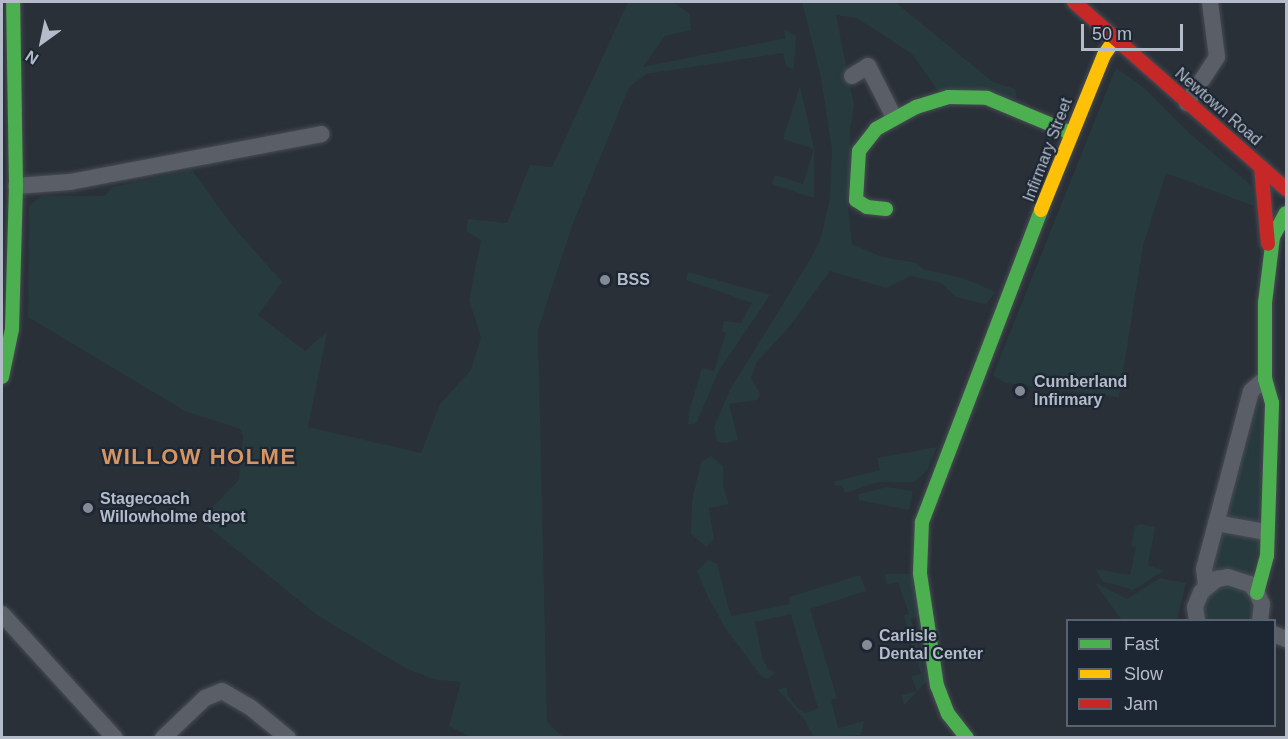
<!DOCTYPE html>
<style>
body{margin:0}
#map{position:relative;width:1288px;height:739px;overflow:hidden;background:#2a3038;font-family:Arial,sans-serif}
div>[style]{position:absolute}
.green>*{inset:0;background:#273a3e}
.roads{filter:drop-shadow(0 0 2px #484c53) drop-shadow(0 0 2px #484c53)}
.street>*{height:16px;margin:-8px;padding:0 8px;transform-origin:8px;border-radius:8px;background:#5a5e66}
.fast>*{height:14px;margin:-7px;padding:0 7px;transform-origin:7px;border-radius:7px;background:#4caf50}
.slow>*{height:14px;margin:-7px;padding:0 7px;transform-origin:7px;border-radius:7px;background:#ffc107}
.jam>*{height:14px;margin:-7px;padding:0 7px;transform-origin:7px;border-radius:7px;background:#c62828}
.dots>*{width:16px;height:16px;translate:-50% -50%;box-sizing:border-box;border:3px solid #1d2633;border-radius:50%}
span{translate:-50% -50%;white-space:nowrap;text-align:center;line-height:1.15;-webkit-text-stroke:4.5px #1d2633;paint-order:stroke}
.street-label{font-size:16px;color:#b4bcc9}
.poi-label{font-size:16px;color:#b4bcc9;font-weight:700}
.left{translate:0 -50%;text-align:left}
.district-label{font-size:22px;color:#d59563;font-weight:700;letter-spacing:1.5px}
.frame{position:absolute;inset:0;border:3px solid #b4bcc9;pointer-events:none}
.legend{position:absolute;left:1066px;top:619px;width:210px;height:108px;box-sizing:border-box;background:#1d2633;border:2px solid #59626f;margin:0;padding:8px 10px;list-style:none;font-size:18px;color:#b4bcc9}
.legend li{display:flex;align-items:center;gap:12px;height:30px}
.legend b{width:30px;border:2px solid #59626f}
.north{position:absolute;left:12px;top:12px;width:60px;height:60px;-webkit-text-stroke:4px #1d2633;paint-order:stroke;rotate:213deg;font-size:16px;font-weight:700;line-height:24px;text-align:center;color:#b4bcc9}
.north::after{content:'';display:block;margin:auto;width:21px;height:27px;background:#b4bcc9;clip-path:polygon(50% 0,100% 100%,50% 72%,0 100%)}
.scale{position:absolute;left:1081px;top:24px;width:102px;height:27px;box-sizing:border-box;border:3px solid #b4bcc9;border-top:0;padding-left:8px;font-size:18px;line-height:21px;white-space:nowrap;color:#b4bcc9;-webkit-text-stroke:4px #1d2633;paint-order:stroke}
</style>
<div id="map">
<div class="green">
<div style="clip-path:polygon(628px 2px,673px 2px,690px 14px,691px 30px,665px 36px,643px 67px,786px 38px,784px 29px,796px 36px,794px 69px,786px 66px,783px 53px,646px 74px,629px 87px,572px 226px,538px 330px,547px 722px,563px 737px,471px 737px,449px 726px,461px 682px,437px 680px,407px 669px,317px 615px,200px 520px,239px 480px,243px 436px,240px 429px,185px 411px,28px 317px,29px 206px,41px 196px,105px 196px,112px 187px,192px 170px,231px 224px,282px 282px,258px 315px,305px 351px,327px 332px,308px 427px,421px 453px,440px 404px,471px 370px,481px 337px,469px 300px,481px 240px,466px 231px,468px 219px,507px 223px,530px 165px,552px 167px)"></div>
<div style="clip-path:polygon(802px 2px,895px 2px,993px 82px,1015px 89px,1017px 99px,942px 96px,912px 54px,857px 18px,836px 15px,854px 106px,850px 129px,852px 179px,847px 198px,852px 244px,882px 257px,917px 263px,923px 269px,963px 278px,996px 292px,986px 304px,956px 297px,941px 283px,911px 276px,886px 288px,830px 271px,789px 327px,756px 363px,751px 378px,760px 394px,757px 400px,729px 404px,738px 440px,727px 443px,717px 442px,714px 427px,730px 390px,810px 260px,821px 238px,830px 198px,832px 150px,821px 78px)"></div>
<div style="clip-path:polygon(1116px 68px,1143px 87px,1190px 134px,1252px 186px,1254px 206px,1166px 173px,1143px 246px,1119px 397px,1005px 383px,993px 375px)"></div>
<div style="clip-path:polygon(800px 86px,814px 149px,814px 198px,772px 184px,775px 175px,803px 184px,814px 149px,783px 139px)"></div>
<div style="clip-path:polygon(688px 272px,770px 295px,718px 372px,697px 422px,693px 424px,688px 424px,690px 408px,702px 368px,714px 371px,726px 333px,722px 331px,724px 321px,741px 323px,752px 303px,686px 280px)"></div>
<div style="clip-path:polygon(1262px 391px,1261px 521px,1256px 523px,1230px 519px,1226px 511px)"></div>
<div style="clip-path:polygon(937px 447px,927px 471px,914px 482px,878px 482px,845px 493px,842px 485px,835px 486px,834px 482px,880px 470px,877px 458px)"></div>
<div style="clip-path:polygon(711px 456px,723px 466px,723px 486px,729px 504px,709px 508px,714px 539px,706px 547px,691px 534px,692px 501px,701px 462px)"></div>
<div style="clip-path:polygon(887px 487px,913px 491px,909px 510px,859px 500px,859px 494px)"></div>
<div style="clip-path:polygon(1140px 524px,1155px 527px,1148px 565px,1163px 571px,1133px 590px,1102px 581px,1096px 569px,1130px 575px,1136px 547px,1131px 546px,1135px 527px)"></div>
<div style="clip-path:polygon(1227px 531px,1260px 539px,1252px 576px,1235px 570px,1218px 572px,1213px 569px,1220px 537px)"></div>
<div style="clip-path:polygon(708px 560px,717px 564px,731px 616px,790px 604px,789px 597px,860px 575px,866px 591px,810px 609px,837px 698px,831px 700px,838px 728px,864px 721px,861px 735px,814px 737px,804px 719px,778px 690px,787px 687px,787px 694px,797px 708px,806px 713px,818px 708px,791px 614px,755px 622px,762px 657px,768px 669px,776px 672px,768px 679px,762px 677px,726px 629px,709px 599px,697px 571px)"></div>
<div style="clip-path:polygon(885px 574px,912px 574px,920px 616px,911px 619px,927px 681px,904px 705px,902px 695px,917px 691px,911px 676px,921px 674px,904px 615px,909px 614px,898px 582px,887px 585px)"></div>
<div style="clip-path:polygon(1160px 578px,1186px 583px,1177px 620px,1122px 620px,1094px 582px,1127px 599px)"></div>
<div style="clip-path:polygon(1222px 585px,1245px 592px,1253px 607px,1251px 620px,1202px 620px,1202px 601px)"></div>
</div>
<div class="roads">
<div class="street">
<div style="left:852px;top:76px;width:19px;rotate:-32deg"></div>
<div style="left:868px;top:66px;width:57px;rotate:63deg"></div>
<div style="left:1187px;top:103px;width:55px;rotate:-56.9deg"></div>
<div style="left:1217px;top:57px;width:55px;rotate:-97.3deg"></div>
<div style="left:16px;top:186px;width:54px;rotate:-4.2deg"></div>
<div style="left:70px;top:182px;width:256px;rotate:-10.8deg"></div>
<div style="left:1216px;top:523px;width:51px;rotate:10.2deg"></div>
<div style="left:1206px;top:585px;width:16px;rotate:-97deg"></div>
<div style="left:1204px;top:569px;width:184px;rotate:-75.2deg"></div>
<div style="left:1251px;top:391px;width:18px;rotate:-41deg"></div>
<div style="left:2px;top:614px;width:168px;rotate:47.7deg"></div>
<div style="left:1197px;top:620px;width:13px;rotate:-99deg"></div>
<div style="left:1195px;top:607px;width:16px;rotate:-68deg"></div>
<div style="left:1201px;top:592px;width:21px;rotate:-39deg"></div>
<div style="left:1217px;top:579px;width:11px;rotate:-10deg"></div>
<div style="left:1228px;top:577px;width:23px;rotate:18deg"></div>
<div style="left:1250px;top:584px;width:11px;rotate:52deg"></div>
<div style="left:1257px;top:593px;width:12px;rotate:66deg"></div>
<div style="left:1262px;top:604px;width:16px;rotate:97deg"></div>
<div style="left:1274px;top:634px;width:13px;rotate:23deg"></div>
<div style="left:163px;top:738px;width:58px;rotate:-43.6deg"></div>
<div style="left:205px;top:698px;width:18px;rotate:-22deg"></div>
<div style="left:222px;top:691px;width:32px;rotate:30deg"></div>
<div style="left:250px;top:707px;width:49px;rotate:39.2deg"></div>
</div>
<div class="fast">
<div style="left:886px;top:209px;width:19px;rotate:-174deg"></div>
<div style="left:867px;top:207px;width:13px;rotate:-148deg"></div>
<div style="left:856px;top:200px;width:49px;rotate:-86.5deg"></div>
<div style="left:859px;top:151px;width:28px;rotate:-52deg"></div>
<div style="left:876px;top:129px;width:46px;rotate:-28.8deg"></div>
<div style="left:916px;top:107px;width:34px;rotate:-17deg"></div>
<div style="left:948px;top:97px;width:39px;rotate:1deg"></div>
<div style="left:987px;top:98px;width:91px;rotate:22.6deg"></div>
<div style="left:2px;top:377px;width:49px;rotate:-78.2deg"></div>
<div style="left:12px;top:329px;width:143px;rotate:-88.4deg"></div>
<div style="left:16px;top:186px;width:184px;rotate:-90.9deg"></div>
<div style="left:1257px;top:593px;width:38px;rotate:-75deg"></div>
<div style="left:1267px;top:556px;width:153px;rotate:-88.1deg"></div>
<div style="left:1272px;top:403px;width:25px;rotate:-106deg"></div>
<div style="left:1265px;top:379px;width:76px;rotate:-90deg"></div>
<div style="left:1265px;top:303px;width:66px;rotate:-83.1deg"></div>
<div style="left:1273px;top:237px;width:27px;rotate:-62deg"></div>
<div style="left:967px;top:738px;width:31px;rotate:-128deg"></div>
<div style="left:948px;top:714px;width:30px;rotate:-111deg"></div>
<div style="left:937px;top:686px;width:114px;rotate:-98.6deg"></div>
<div style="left:920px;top:573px;width:51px;rotate:-87.8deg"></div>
<div style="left:922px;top:522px;width:334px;rotate:-69.1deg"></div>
</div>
<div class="slow">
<div style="left:1041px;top:210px;width:167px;rotate:-67.9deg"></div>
<div style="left:1104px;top:55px;width:21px;rotate:-55deg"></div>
</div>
<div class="jam">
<div style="left:1074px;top:2px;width:283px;rotate:41.4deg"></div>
<div style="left:1261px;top:167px;width:77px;rotate:84.8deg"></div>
</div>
</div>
<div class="dots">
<div style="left:605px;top:280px;background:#848b96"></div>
<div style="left:1020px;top:391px;background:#848b96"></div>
<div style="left:88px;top:508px;background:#848b96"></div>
<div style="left:867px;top:645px;background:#848b96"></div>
</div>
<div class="street-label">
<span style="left:1218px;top:107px;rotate:41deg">Newtown Road</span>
<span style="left:1048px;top:150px;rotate:-69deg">Infirmary Street</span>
</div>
<div class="poi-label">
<span class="left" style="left:617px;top:280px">BSS</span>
<span class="left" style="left:1034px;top:391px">Cumberland<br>Infirmary</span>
<span class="left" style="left:100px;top:508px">Stagecoach<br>Willowholme depot</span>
<span class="left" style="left:879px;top:645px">Carlisle<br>Dental Center</span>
</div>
<div class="district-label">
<span style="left:199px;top:457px">WILLOW HOLME</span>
</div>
<div class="frame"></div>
<ul class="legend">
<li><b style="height:8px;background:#4caf50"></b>Fast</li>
<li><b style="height:8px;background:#ffc107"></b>Slow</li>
<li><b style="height:8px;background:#c62828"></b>Jam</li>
</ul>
<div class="north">N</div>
<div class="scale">50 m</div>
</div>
